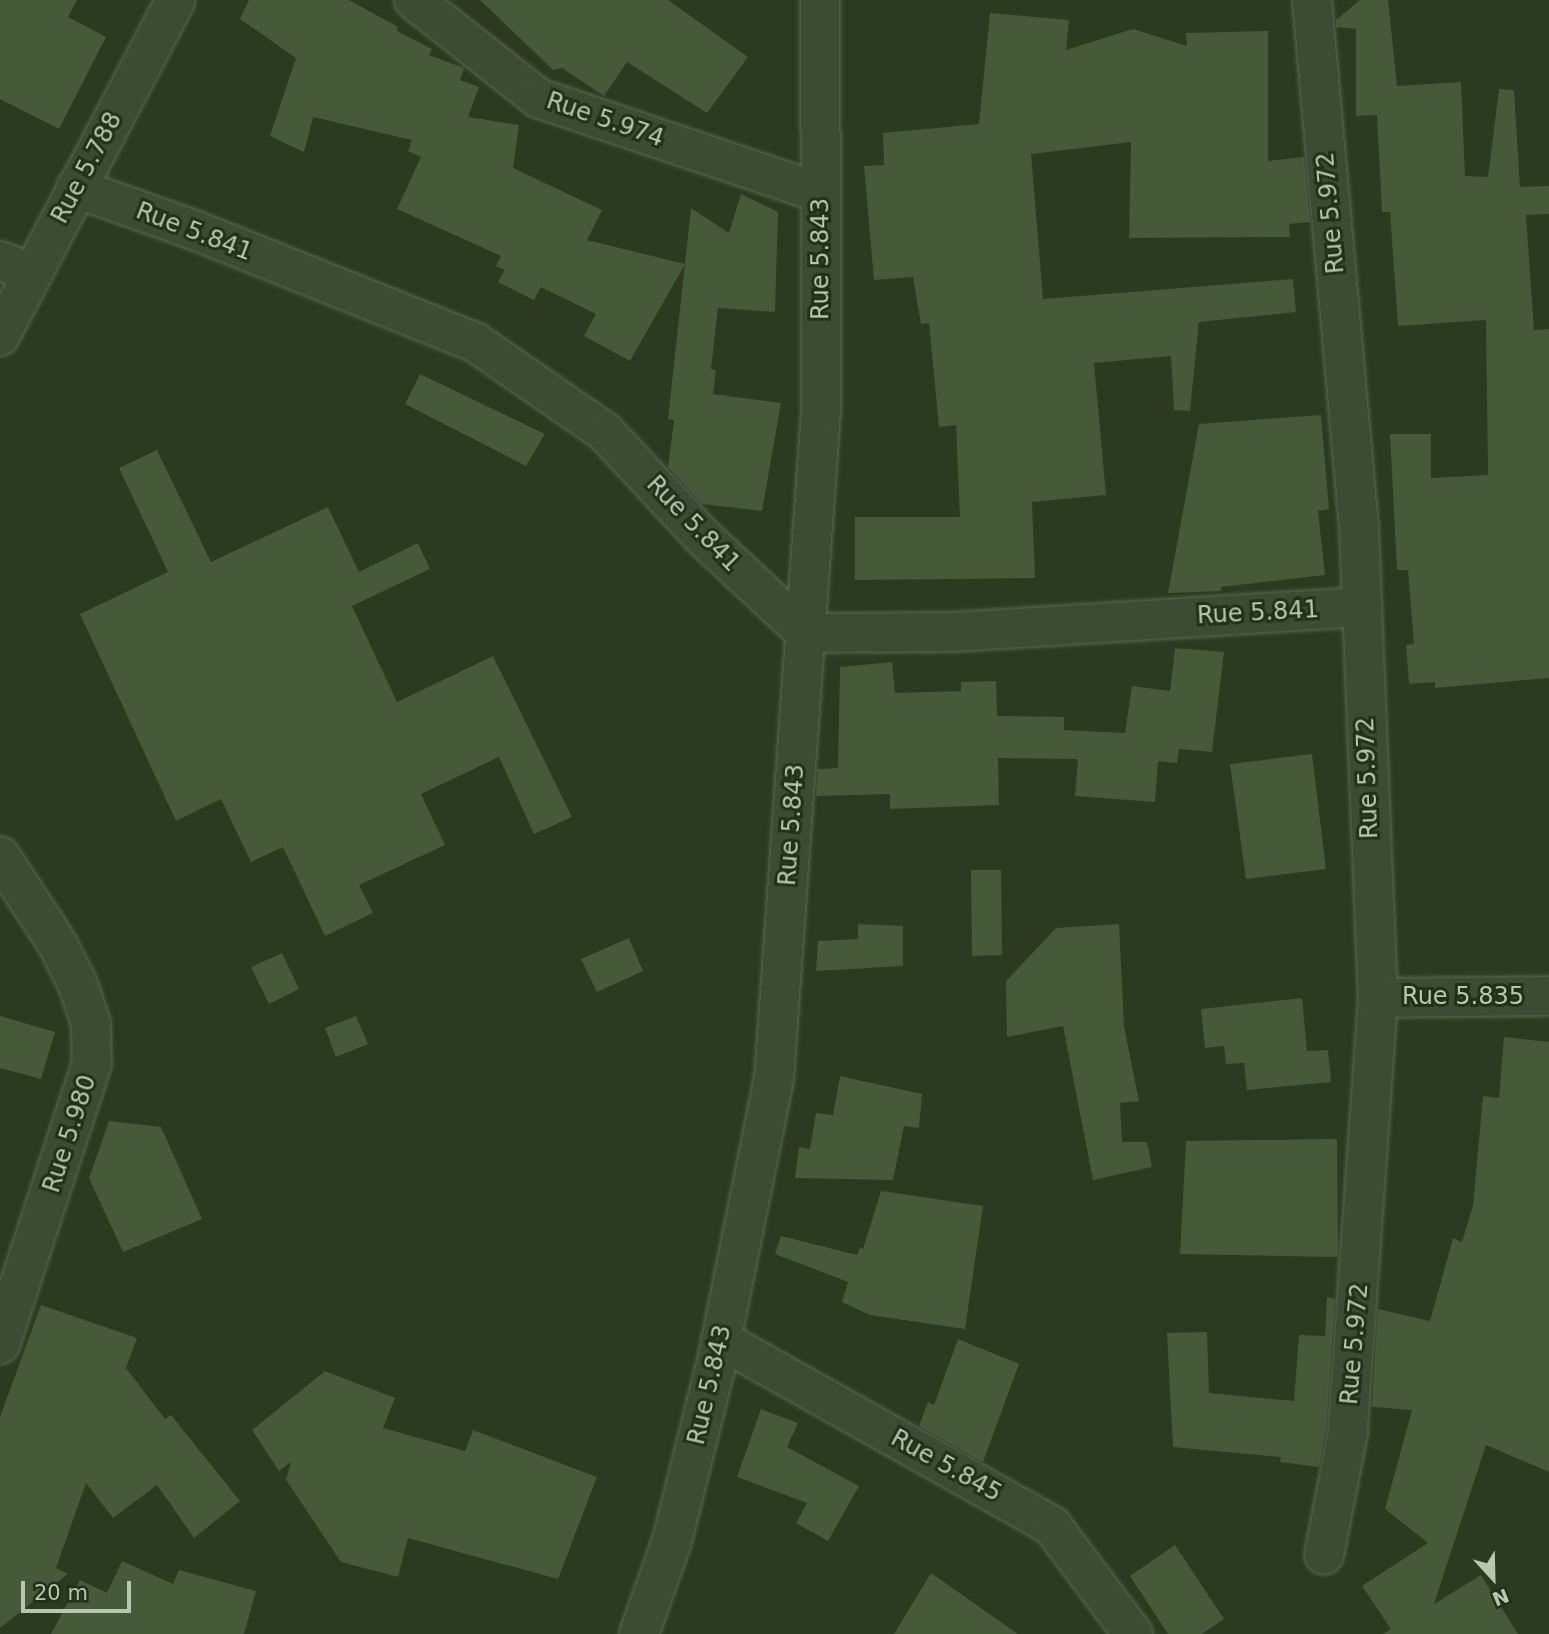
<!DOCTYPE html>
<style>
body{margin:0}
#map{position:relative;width:1549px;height:1634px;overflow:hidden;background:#2b3a20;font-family:"DejaVu Sans",sans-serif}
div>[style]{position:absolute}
.building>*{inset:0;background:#465939}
.roads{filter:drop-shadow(0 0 2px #5a6852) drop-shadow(0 0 2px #5a6852)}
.minor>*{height:38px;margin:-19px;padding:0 19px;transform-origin:19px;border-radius:19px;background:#3d4b34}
span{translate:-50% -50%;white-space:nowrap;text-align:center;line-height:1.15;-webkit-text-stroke:6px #222f19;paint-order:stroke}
.street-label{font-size:24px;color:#b7c7af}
.north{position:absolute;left:1458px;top:1543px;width:70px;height:70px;-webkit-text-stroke:5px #222f19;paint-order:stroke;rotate:158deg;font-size:19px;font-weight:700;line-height:28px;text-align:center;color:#b7c7af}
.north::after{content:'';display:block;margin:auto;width:24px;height:32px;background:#b7c7af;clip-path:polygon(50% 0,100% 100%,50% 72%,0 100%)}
.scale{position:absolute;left:21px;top:1581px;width:110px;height:32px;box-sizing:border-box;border:4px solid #b7c7af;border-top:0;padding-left:9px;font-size:21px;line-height:24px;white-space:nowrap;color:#b7c7af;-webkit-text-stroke:5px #222f19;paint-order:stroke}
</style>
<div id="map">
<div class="building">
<div style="clip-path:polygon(0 0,77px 0,68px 17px,106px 37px,59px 129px,0 99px)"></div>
<div style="clip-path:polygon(249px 0,349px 0,398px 27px,397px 31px,432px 49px,429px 55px,464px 68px,460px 80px,479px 87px,468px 117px,519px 125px,513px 168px,602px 210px,587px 240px,685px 264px,630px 361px,584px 336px,596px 314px,541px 287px,534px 300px,498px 282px,505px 270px,496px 266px,501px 256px,397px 209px,421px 157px,408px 151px,412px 140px,313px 117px,304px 152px,270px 136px,296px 58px,240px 19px)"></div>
<div style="clip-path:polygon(480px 0,668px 0,748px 57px,707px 113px,627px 62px,604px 96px,562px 68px,553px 70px)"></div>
<div style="clip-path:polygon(1360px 0,1388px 0,1397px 86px,1461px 82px,1465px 176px,1488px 177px,1499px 89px,1514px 90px,1520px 187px,1549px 186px,1549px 214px,1526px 215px,1534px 330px,1549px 329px,1549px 678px,1435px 688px,1435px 682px,1409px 684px,1406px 645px,1414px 644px,1408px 570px,1397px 570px,1390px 434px,1431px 434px,1431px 478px,1488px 475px,1486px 320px,1398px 326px,1390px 212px,1382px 212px,1377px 115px,1356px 116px,1356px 29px,1336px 27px,1336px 20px)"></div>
<div style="clip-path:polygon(990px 13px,1069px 20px,1066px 50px,1133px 29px,1187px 46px,1186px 33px,1268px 31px,1268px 161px,1304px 157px,1310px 222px,1289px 224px,1290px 237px,1129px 238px,1131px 142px,1031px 154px,1043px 299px,1293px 279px,1296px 312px,1199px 322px,1190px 411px,1174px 410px,1171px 356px,1094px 363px,1106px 495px,1032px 502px,1035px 578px,855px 580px,855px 517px,960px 517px,956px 425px,939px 427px,929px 323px,921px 324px,913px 277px,874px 280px,864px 166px,884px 165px,883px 133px,979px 124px)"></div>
<div style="clip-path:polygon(741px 194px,778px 212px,775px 312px,718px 308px,711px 369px,716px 370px,713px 394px,781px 403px,762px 511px,702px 504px,668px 467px,674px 420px,668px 419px,691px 208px,729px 233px)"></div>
<div style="clip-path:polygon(420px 374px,545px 434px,526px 466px,405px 404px)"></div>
<div style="clip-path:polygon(1321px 415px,1329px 509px,1318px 511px,1325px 575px,1221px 587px,1221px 591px,1168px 593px,1199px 424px)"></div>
<div style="clip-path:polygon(157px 450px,211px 562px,328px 507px,359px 572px,418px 543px,430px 569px,352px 606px,397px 702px,493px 656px,572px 817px,534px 834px,499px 757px,421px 794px,445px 845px,359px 885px,373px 913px,325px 936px,283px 847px,251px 862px,221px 799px,176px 821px,80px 614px,168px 572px,119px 468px)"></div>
<div style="clip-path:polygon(1175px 648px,1224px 652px,1212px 752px,1179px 749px,1177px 763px,1158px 761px,1155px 802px,1075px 796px,1078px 759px,998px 758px,999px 805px,890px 809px,890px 794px,816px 796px,818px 769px,838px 768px,840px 667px,892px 662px,895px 693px,961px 691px,961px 682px,996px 681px,997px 716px,1064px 717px,1064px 730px,1125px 733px,1132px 686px,1170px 691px)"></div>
<div style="clip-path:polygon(1312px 754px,1326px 869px,1246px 879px,1230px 764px)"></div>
<div style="clip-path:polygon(971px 870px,1001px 870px,1002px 955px,972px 956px)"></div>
<div style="clip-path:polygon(858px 924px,903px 926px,903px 966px,816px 971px,818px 941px,858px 939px)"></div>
<div style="clip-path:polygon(1119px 924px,1124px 1026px,1139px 1101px,1120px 1103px,1122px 1142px,1147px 1142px,1152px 1167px,1093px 1180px,1063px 1026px,1007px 1037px,1006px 981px,1056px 928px)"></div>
<div style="clip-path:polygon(629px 938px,643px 971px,597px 992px,581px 959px)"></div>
<div style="clip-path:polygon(282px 953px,299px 989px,269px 1004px,251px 967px)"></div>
<div style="clip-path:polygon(1302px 998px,1307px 1051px,1328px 1050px,1331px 1082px,1247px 1090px,1244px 1063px,1226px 1064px,1224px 1046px,1205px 1048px,1201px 1009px)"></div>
<div style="clip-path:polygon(0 1016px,55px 1032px,41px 1079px,0 1068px)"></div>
<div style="clip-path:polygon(356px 1016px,368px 1044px,336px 1057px,325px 1028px)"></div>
<div style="clip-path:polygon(1504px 1037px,1549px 1042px,1549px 1472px,1486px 1445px,1434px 1604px,1481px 1575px,1518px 1634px,1383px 1634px,1391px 1629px,1362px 1586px,1428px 1543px,1385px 1509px,1412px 1410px,1372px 1407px,1378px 1309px,1430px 1321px,1453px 1238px,1462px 1242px,1473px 1205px,1483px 1096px,1499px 1098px)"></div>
<div style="clip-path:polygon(840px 1076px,922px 1094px,919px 1128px,904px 1126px,893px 1180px,795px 1178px,799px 1147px,810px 1149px,816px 1113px,833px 1115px)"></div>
<div style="clip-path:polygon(109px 1121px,161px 1127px,202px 1219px,123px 1252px,89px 1178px)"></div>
<div style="clip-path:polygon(1337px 1139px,1338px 1257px,1180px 1254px,1186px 1141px)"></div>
<div style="clip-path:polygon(881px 1191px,983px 1206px,965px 1329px,870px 1315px,842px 1302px,848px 1282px,775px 1254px,781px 1236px,857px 1255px,860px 1247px,863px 1249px)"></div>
<div style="clip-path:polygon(1327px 1297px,1335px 1299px,1326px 1429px,1319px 1467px,1280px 1462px,1281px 1457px,1173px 1447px,1167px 1333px,1207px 1332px,1209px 1393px,1294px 1401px,1299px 1335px,1325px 1336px)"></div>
<div style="clip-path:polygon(41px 1305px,137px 1338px,126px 1368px,165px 1419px,171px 1415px,240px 1501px,194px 1538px,157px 1485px,113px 1518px,86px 1483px,56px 1568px,68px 1574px,0 1628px,0 1417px)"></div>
<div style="clip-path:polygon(958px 1339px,1019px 1364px,983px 1462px,919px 1426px,928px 1402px,934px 1405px)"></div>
<div style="clip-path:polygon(325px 1371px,395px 1398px,383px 1428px,465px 1451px,473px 1430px,597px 1477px,558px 1579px,408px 1538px,398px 1577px,341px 1562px,286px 1480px,291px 1462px,279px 1471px,252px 1430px)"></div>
<div style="clip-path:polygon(761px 1409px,798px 1423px,787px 1447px,859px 1486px,828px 1541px,796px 1523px,807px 1503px,737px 1477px)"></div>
<div style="clip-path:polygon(1175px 1545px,1224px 1619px,1202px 1634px,1168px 1634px,1130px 1576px)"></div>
<div style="clip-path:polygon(122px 1561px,173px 1584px,179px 1570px,256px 1591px,244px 1634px,51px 1634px,80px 1580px,107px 1593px)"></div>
<div style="clip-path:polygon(931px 1573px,1018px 1634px,894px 1634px)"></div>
</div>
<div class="roads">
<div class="minor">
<div style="left:414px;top:0;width:158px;rotate:38.3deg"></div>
<div style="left:538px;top:98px;width:298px;rotate:18.6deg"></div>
<div style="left:1312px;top:0;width:530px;rotate:84.91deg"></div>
<div style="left:1359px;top:528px;width:470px;rotate:87.7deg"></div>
<div style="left:1378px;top:998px;width:435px;rotate:94deg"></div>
<div style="left:1348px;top:1432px;width:125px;rotate:101deg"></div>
<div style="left:76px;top:188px;width:125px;rotate:19.6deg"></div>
<div style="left:194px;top:230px;width:304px;rotate:21.8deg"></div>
<div style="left:476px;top:343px;width:157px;rotate:34.6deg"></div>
<div style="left:605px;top:432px;width:145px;rotate:47deg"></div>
<div style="left:704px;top:538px;width:139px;rotate:43deg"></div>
<div style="left:806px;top:633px;width:147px;rotate:-0.4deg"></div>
<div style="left:953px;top:632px;width:410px;rotate:-3.5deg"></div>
<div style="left:0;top:261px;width:35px;rotate:20deg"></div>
<div style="left:0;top:336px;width:379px;rotate:-62.4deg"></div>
<div style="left:0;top:856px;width:104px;rotate:56.8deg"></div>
<div style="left:57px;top:943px;width:47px;rotate:63.4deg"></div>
<div style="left:78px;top:985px;width:41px;rotate:71.6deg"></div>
<div style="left:91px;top:1024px;width:39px;rotate:89deg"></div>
<div style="left:92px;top:1063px;width:296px;rotate:108.1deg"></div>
<div style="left:1378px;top:998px;width:171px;rotate:-0.7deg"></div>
<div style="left:721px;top:1340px;width:380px;rotate:29.3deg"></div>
<div style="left:1052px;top:1526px;width:135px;rotate:53.1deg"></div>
<div style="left:639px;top:1634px;width:99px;rotate:-70.5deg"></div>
<div style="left:672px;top:1541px;width:191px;rotate:-76deg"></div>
<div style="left:718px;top:1356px;width:283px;rotate:-78.6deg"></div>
<div style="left:774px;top:1079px;width:670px;rotate:-85.98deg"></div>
<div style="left:821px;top:411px;width:411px;rotate:-90.1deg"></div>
</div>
</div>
<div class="street-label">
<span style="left:605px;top:120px;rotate:19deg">Rue 5.974</span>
<span style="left:87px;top:168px;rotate:-62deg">Rue 5.788</span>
<span style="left:1331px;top:213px;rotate:-95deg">Rue 5.972</span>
<span style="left:194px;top:232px;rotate:21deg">Rue 5.841</span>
<span style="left:821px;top:259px;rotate:-90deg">Rue 5.843</span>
<span style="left:693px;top:524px;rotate:46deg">Rue 5.841</span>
<span style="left:1258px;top:613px;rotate:-3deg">Rue 5.841</span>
<span style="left:1368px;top:778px;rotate:-92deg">Rue 5.972</span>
<span style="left:792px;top:825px;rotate:-86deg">Rue 5.843</span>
<span style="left:1463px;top:997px">Rue 5.835</span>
<span style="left:70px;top:1134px;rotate:-72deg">Rue 5.980</span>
<span style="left:1355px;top:1344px;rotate:-85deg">Rue 5.972</span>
<span style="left:710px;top:1385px;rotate:-77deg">Rue 5.843</span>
<span style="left:946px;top:1466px;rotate:29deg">Rue 5.845</span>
</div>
<div class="north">N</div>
<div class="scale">20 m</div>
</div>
